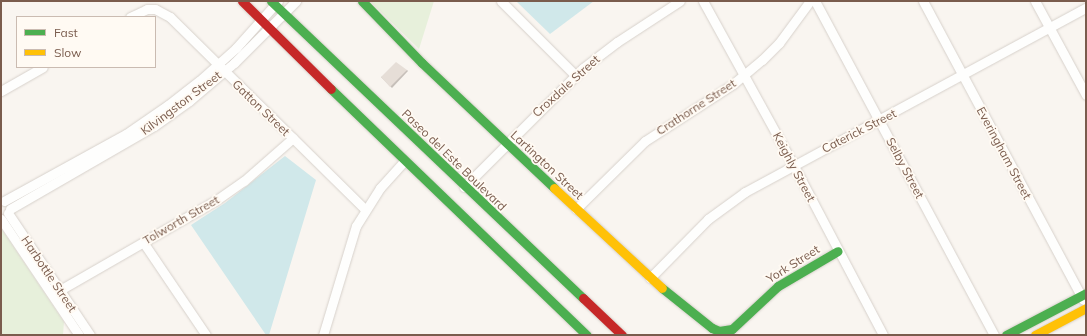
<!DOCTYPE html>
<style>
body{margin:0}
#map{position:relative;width:1087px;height:336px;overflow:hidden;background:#f9f5f0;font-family:Mulish,sans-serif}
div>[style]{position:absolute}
.green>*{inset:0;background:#e7f0db}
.water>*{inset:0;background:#d0e8ea}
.roads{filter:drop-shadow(0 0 1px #d7d1cb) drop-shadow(0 0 1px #d7d1cb)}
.street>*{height:9px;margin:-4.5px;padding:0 4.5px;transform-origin:4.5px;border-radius:4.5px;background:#fefefd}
.fast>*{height:9px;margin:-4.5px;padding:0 4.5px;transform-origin:4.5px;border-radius:4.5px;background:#4caf50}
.slow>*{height:9px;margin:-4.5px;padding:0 4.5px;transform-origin:4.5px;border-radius:4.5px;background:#ffc107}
.jam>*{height:9px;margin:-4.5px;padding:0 4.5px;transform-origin:4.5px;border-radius:4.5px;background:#c62828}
.wall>*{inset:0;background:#c6bfb9}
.building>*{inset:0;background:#e6ded7}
span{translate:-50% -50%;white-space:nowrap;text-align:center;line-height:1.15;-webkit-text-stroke:3.5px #fffaf3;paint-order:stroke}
.street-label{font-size:12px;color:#7a5c4d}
.frame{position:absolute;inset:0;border:2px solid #7a5c4d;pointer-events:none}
.legend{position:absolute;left:16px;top:16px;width:140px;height:52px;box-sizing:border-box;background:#fffaf3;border:1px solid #cabbb1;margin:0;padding:5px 7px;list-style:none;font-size:12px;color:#7a5c4d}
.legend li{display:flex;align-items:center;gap:8px;height:20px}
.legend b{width:20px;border:1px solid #cabbb1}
</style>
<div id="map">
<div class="green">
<div style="clip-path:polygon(370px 1px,434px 1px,419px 49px,375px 6px)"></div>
<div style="clip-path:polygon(1px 228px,64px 322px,63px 335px,1px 335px)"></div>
</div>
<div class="water">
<div style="clip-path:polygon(516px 1px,594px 1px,550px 34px)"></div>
<div style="clip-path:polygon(285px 156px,316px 180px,269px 335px,266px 335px,191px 225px,225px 203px)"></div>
</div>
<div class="roads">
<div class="street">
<div style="left:501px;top:1px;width:105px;rotate:45deg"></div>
<div style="left:703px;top:1px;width:186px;rotate:61.1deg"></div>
<div style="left:793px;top:164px;width:193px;rotate:62.2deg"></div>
<div style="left:815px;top:1px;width:379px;rotate:61.8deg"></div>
<div style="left:923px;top:1px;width:339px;rotate:61.8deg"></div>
<div style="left:1035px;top:1px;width:107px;rotate:61.5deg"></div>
<div style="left:130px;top:17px;width:19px;rotate:-25deg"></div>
<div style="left:147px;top:9px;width:8px"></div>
<div style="left:155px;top:9px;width:17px;rotate:28deg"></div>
<div style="left:170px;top:17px;width:274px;rotate:44.6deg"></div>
<div style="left:1px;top:91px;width:48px;rotate:-29.7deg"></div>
<div style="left:464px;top:187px;width:168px;rotate:-45deg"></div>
<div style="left:583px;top:68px;width:43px;rotate:-37.4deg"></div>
<div style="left:617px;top:42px;width:75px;rotate:-33.1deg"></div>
<div style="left:4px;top:201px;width:139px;rotate:-28.8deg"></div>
<div style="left:126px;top:134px;width:51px;rotate:-34.6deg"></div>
<div style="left:168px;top:105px;width:39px;rotate:-38deg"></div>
<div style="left:199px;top:81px;width:50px;rotate:-41.7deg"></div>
<div style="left:236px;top:48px;width:63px;rotate:-48.2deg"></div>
<div style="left:10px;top:209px;width:166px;rotate:-30deg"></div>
<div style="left:154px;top:126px;width:43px;rotate:-35.5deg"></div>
<div style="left:189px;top:101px;width:59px;rotate:-40.2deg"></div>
<div style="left:234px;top:63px;width:88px;rotate:-45deg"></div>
<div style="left:576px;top:209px;width:97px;rotate:-44.6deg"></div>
<div style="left:645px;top:141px;width:105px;rotate:-32.9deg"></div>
<div style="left:733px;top:84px;width:38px;rotate:-40deg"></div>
<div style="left:762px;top:60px;width:24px;rotate:-45deg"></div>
<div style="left:779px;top:43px;width:52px;rotate:-53.6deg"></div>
<div style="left:8px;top:213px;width:147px;rotate:56.1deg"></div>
<div style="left:1px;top:219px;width:140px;rotate:56.1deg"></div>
<div style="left:143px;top:242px;width:112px;rotate:55.9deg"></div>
<div style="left:650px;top:278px;width:83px;rotate:-45.5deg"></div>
<div style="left:708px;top:219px;width:46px;rotate:-36.1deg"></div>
<div style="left:745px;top:192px;width:387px;rotate:-28.4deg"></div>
<div style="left:60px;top:290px;width:179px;rotate:-29.9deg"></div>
<div style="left:215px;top:201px;width:35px;rotate:-35deg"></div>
<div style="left:244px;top:181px;width:65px;rotate:-41.3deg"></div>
<div style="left:323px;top:335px;width:114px;rotate:-73.2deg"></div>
<div style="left:356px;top:226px;width:45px;rotate:-57.7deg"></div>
<div style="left:380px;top:188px;width:36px;rotate:-48deg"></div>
</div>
<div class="fast">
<div style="left:271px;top:1px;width:431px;rotate:43.6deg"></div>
<div style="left:362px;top:1px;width:86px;rotate:45.9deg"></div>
<div style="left:422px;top:63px;width:182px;rotate:43.4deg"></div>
<div style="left:331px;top:89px;width:355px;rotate:43.9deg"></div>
<div style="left:662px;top:288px;width:64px;rotate:38.7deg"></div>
<div style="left:712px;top:328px;width:8px;rotate:23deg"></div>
<div style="left:719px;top:331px;width:13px;rotate:-9deg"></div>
<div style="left:732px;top:329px;width:63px;rotate:-43.1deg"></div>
<div style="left:778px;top:286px;width:69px;rotate:-30.3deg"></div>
<div style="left:1006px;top:335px;width:90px;rotate:-27.7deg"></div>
</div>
<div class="slow">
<div style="left:554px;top:188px;width:147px;rotate:42.8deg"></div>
<div style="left:1035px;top:335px;width:58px;rotate:-27.9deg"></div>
</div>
<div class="jam">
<div style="left:242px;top:1px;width:125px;rotate:44.7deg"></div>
<div style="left:583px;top:298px;width:54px;rotate:43.5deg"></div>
</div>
</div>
<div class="wall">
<div style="clip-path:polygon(407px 70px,408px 71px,392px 88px,381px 77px)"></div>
</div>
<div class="building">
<div style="clip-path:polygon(396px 62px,407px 70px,390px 87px,381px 77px)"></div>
</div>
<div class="street-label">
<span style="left:566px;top:86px;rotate:-42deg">Croxdale Street</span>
<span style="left:181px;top:103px;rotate:-37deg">Kilvingston Street</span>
<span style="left:696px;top:107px;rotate:-33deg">Crathorne Street</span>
<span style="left:261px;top:108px;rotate:44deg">Gatton Street</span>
<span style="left:859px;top:131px;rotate:-27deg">Caterick Street</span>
<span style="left:1004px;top:153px;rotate:62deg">Everingham Street</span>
<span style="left:454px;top:160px;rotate:44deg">Paseo del Este Boulevard</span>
<span style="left:547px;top:165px;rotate:43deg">Lartington Street</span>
<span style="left:794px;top:167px;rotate:62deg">Keighly Street</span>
<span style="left:905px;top:168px;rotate:62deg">Selby Street</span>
<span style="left:181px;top:220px;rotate:-30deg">Tolworth Street</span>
<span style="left:793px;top:264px;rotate:-32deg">York Street</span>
<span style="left:49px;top:274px;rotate:56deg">Harbottle Street</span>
</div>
<div class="frame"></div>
<ul class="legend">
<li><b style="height:5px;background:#4caf50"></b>Fast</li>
<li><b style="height:5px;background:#ffc107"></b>Slow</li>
</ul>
</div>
